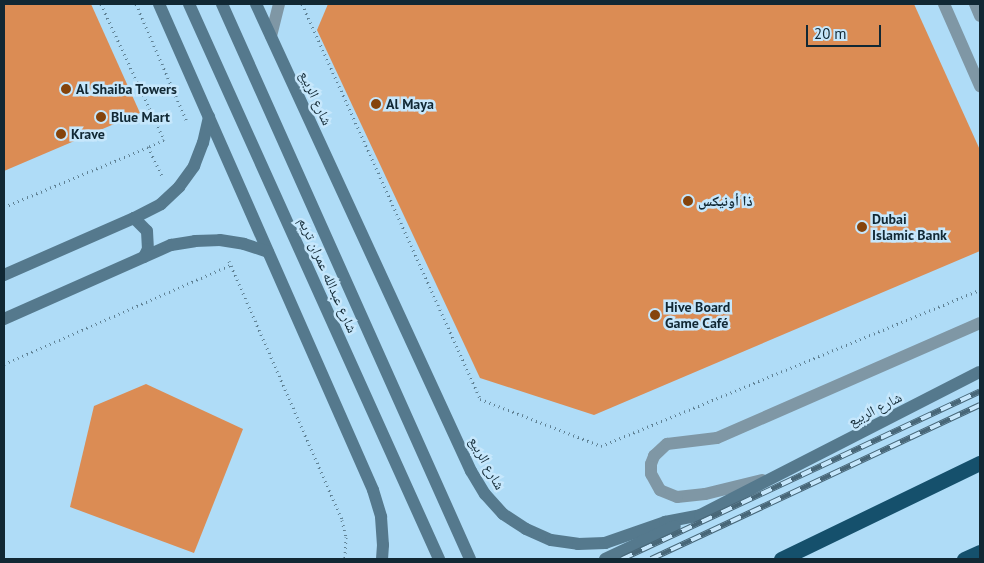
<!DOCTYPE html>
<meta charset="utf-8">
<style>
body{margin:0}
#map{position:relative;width:984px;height:563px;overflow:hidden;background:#afdcf7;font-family:"PT Sans","Noto Naskh Arabic",sans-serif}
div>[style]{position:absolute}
.building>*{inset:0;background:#db8c54}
.path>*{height:3px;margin-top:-1.5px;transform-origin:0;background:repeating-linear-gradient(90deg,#608295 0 1px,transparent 0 5px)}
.lane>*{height:12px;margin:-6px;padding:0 6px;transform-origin:6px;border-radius:6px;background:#7f97a5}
.street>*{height:12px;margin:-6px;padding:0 6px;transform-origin:6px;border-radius:6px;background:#7f97a5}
.secondary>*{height:12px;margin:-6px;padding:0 6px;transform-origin:6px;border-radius:6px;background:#55798d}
.highway>*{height:15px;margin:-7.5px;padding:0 7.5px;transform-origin:7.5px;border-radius:7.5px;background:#15506c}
.rail>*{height:5.5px;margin-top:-2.75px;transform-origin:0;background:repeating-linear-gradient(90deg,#c6e7fc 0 11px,#486778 0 22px);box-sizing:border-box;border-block:1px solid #486778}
.dots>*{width:14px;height:14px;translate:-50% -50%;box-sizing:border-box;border:2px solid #c6e7fc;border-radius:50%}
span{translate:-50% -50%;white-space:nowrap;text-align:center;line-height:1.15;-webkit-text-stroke:5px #c6e7fc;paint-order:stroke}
.poi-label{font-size:14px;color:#112834;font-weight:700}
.left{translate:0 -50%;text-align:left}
.street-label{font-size:14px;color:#112834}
.frame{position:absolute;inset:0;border:5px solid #112834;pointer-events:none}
.scale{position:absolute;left:806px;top:25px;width:75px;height:22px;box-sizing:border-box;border:2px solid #112834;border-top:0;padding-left:6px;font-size:15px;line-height:18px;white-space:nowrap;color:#112834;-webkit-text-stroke:4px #c6e7fc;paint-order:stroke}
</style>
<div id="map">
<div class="building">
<div style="clip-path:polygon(4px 4px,91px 4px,140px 113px,4px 171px)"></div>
<div style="clip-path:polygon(328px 4px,914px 4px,980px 150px,980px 251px,594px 415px,480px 378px,317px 30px)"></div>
<div style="clip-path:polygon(146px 384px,243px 429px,194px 553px,70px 507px,94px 406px)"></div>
</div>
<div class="path">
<div style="left:101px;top:4px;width:150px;rotate:65.1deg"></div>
<div style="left:164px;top:140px;width:17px;rotate:156deg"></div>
<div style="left:148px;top:147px;width:34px;rotate:64deg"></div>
<div style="left:136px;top:4px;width:129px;rotate:66.6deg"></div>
<div style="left:302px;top:4px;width:433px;rotate:65.7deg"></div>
<div style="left:480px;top:399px;width:130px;rotate:21.2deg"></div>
<div style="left:601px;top:446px;width:410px;rotate:-22.4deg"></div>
<div style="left:4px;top:207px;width:156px;rotate:-22.6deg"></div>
<div style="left:229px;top:261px;width:283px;rotate:66.4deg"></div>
<div style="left:342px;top:520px;width:17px;rotate:77deg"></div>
<div style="left:346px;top:537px;width:22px;rotate:93deg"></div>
<div style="left:4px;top:364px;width:248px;rotate:-23.6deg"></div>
</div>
<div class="lane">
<div style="left:944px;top:4px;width:90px;rotate:66.3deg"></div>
<div style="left:975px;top:4px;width:13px;rotate:67deg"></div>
<div style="left:762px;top:480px;width:59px;rotate:166.2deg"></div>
<div style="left:705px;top:494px;width:28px;rotate:174deg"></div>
<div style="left:677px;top:497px;width:18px;rotate:-158deg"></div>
<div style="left:660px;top:490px;width:18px;rotate:-119deg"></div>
<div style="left:651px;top:474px;width:10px;rotate:-90deg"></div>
<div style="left:651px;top:464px;width:9px;rotate:-69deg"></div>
<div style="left:654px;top:456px;width:18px;rotate:-43deg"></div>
<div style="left:667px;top:444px;width:50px;rotate:-6.8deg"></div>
<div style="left:717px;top:438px;width:287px;rotate:-23.6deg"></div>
</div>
<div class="street">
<div style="left:271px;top:36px;width:33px;rotate:-76deg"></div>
</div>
<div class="secondary">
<div style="left:159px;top:4px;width:531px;rotate:66.23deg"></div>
<div style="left:373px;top:490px;width:28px;rotate:73deg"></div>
<div style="left:381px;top:517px;width:28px;rotate:86deg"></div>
<div style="left:383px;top:545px;width:14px;rotate:94deg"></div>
<div style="left:189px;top:4px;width:609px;rotate:65.75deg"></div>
<div style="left:222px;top:4px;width:608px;rotate:65.92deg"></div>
<div style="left:256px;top:4px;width:514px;rotate:65.28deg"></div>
<div style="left:471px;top:471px;width:27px;rotate:59deg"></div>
<div style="left:485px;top:494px;width:27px;rotate:48deg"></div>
<div style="left:503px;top:514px;width:27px;rotate:33deg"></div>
<div style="left:526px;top:529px;width:27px;rotate:24deg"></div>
<div style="left:551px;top:540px;width:27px;rotate:8deg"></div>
<div style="left:578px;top:544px;width:27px;rotate:-2deg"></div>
<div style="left:605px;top:543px;width:64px;rotate:-19.3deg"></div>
<div style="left:665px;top:522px;width:36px;rotate:-11deg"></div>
<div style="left:700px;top:515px;width:314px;rotate:-27.1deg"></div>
<div style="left:134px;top:218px;width:18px;rotate:45deg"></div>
<div style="left:147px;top:231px;width:18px;rotate:87deg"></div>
<div style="left:148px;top:249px;width:9px;rotate:117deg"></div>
<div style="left:4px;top:275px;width:142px;rotate:-23.7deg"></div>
<div style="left:134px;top:218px;width:30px;rotate:-27deg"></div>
<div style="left:161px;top:204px;width:25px;rotate:-43deg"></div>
<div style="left:179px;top:187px;width:26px;rotate:-54deg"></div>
<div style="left:194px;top:166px;width:25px;rotate:-69deg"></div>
<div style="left:203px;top:143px;width:27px;rotate:-77deg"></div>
<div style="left:4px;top:319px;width:183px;rotate:-23.9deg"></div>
<div style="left:171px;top:245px;width:24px;rotate:-9deg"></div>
<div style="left:195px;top:241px;width:25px;rotate:-2deg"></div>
<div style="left:220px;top:240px;width:24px;rotate:9deg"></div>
<div style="left:244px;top:244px;width:25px;rotate:18deg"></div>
<div style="left:605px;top:559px;width:77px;rotate:-25.2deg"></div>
</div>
<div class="highway">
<div style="left:781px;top:559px;width:221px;rotate:-25.8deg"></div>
<div style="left:964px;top:559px;width:17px;rotate:-24deg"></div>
</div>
<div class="rail">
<div style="left:622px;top:559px;width:395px;rotate:-25.1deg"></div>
<div style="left:651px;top:559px;width:363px;rotate:-25.1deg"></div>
</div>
<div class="dots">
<div style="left:66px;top:89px;background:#85440c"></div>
<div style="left:376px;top:104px;background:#85440c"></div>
<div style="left:101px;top:117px;background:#85440c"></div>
<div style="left:61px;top:134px;background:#85440c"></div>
<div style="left:688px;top:201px;background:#85440c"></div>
<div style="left:862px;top:227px;background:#85440c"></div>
<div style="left:655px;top:315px;background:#85440c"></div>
</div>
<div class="poi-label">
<span class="left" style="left:76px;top:89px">Al Shaiba Towers</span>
<span class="left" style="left:386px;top:104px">Al Maya</span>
<span class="left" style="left:111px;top:117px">Blue Mart</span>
<span class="left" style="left:71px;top:134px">Krave</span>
<span class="left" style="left:698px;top:201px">ذا أونيكس</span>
<span class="left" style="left:872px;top:227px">Dubai<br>Islamic Bank</span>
<span class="left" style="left:665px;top:315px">Hive Board<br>Game Café</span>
</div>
<div class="street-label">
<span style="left:316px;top:98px;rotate:65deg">شارع الربيع</span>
<span style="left:328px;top:275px;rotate:66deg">شارع عبدالله عمران تريم</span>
<span style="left:875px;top:409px;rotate:-27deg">شارع الربيع</span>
<span style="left:487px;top:463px;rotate:61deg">شارع الربيع</span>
</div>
<div class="frame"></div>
<div class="scale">20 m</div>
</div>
